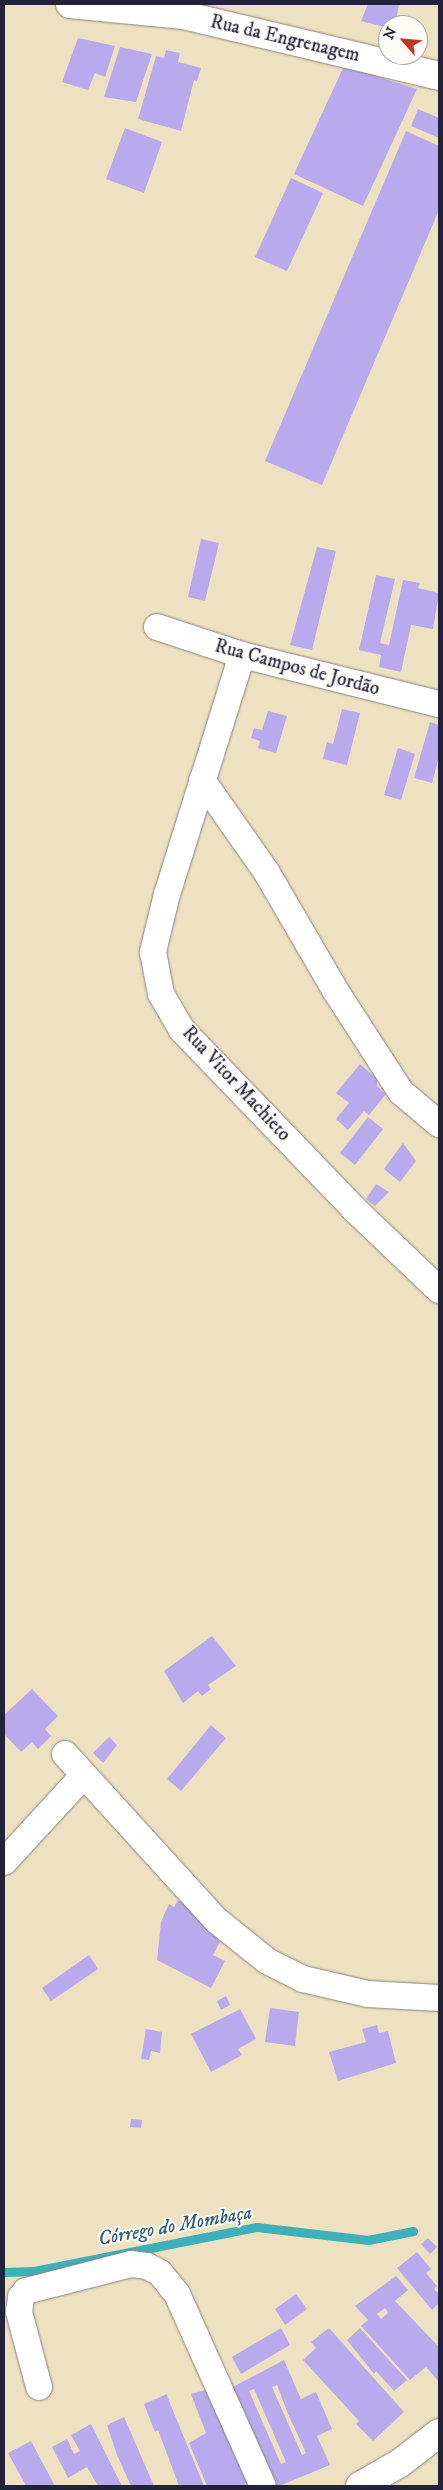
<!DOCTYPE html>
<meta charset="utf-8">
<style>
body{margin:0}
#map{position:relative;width:443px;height:2490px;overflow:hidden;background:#eee1c1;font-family:"IM FELL DW Pica",serif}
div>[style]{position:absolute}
.stream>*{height:9px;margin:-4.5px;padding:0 4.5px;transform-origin:4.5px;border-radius:4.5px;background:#3fafba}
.building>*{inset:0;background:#b9aaee}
.roads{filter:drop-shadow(0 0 1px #88827e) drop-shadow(0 0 1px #88827e)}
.minor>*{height:26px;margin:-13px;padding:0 13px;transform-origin:13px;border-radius:13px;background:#fff}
.tertiary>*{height:28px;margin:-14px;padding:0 14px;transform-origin:14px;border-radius:14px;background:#fff}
.secondary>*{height:28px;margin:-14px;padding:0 14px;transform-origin:14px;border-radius:14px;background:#fff}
span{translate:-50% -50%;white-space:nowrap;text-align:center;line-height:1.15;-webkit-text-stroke:4px #fdfcf7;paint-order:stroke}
.street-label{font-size:19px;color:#22223b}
.water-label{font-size:20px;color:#2f6174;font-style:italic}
.frame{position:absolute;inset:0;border:5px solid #22223b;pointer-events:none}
.north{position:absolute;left:378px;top:15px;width:50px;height:50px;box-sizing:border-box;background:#fdfcf7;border:1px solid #a5a5ac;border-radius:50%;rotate:297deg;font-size:14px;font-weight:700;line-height:20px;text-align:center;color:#22223b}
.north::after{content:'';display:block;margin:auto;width:18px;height:22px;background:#c8321e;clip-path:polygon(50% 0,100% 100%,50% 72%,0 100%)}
</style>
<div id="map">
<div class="stream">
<div style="left:4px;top:2272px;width:30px;rotate:-2deg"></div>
<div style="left:34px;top:2271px;width:227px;rotate:-11.2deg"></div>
<div style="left:257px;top:2227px;width:112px;rotate:6.7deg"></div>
<div style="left:368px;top:2240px;width:46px;rotate:-11.3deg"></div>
</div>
<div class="building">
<div style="clip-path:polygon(368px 4px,399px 4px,395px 25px,388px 28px,361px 21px)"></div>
<div style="clip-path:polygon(78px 38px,115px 46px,105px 77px,95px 73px,88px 90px,62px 82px)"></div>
<div style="clip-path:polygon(120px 47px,152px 54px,136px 102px,104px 97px)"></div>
<div style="clip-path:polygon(166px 50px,180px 53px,178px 62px,201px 68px,197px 81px,194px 80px,181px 131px,138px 119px,156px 56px,164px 58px)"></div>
<div style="clip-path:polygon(344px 66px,417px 89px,363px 206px,294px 174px)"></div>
<div style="clip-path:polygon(418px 109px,439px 118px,439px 138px,411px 126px)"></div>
<div style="clip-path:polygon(125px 128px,162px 142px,144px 193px,106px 179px)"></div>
<div style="clip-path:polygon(406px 131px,439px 146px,439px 210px,322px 485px,265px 461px)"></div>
<div style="clip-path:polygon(291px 178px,323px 193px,287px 271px,255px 257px)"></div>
<div style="clip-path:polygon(201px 539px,219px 543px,205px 601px,188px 597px)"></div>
<div style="clip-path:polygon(317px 547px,336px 551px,312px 650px,290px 645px)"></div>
<div style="clip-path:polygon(376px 575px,395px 579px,380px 643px,389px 645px,403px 580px,420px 583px,418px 588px,439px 593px,433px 629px,411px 625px,401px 672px,379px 667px,381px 655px,359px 650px)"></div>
<div style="clip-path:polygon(342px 709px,360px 713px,347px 765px,323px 759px,327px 742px,333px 744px)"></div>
<div style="clip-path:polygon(268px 711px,287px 716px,276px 753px,258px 748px,260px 741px,251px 738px,254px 728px,262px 730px)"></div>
<div style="clip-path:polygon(430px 722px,439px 725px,439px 757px,432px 783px,414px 778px)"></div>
<div style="clip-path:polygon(398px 748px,415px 754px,401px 800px,384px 795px)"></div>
<div style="clip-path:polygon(360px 1064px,377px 1079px,377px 1086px,386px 1094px,369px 1115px,364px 1111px,348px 1130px,336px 1119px,349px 1103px,336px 1093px)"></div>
<div style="clip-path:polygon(368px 1117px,383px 1129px,355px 1165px,340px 1153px)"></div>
<div style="clip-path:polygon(403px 1143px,416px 1161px,400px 1182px,384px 1169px)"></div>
<div style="clip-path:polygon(376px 1184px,389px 1192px,375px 1206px,366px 1199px)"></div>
<div style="clip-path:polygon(212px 1636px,236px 1666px,208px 1685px,211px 1689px,202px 1696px,198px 1691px,183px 1703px,164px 1671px)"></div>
<div style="clip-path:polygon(32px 1689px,58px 1716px,45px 1729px,51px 1736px,38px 1749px,32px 1742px,21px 1752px,4px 1734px,4px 1715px)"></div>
<div style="clip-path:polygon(211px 1725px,226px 1738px,181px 1791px,167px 1779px)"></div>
<div style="clip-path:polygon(109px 1737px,117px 1745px,103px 1763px,93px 1753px)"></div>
<div style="clip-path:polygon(178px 1900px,187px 1905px,220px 1942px,213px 1955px,225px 1961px,211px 1988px,157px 1960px,161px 1922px,169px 1904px,174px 1907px)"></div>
<div style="clip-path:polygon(89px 1955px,98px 1969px,51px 2001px,42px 1988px)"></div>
<div style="clip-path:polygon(226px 1996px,230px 2005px,221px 2010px,217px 2001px)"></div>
<div style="clip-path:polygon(270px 2008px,299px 2012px,295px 2046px,265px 2042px)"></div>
<div style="clip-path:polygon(240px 2009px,256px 2039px,238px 2049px,242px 2055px,211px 2072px,191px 2034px)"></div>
<div style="clip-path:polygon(377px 2025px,379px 2033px,388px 2031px,396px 2063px,338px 2081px,329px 2052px,366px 2042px,362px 2029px)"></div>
<div style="clip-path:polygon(146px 2029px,162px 2032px,160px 2053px,151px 2051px,149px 2060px,141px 2059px)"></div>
<div style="clip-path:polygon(131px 2119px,142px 2120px,141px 2128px,130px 2127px)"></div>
<div style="clip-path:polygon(428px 2238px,437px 2247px,430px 2254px,421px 2244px)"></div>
<div style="clip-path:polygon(417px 2252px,431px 2269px,426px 2273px,437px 2286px,434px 2289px,439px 2294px,439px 2303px,432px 2310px,397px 2268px)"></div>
<div style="clip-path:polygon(evenodd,396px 2276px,408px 2290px,395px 2301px,439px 2347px,439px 2382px,426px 2367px,410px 2380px,361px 2326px,368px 2320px,355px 2306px,396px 2276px,385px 2308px,388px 2313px,381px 2319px,377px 2314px,385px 2308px)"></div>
<div style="clip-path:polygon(296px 2294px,307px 2309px,285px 2325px,275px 2309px)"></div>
<div style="clip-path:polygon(281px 2328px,290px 2345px,241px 2374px,232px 2357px)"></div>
<div style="clip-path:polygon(329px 2328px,404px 2412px,373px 2441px,356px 2424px,359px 2421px,303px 2360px,316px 2348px,311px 2342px)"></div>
<div style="clip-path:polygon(360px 2328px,407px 2380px,394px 2391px,376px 2371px,374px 2374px,347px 2340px)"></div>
<div style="clip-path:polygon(evenodd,284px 2360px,301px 2399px,316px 2392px,332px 2429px,317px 2436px,330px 2465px,279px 2486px,266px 2486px,231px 2388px,284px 2360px,277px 2385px,288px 2414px,306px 2453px,302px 2455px,272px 2387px,277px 2385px,284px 2360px,254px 2389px,286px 2462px,281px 2464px,249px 2391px,254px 2389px)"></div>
<div style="clip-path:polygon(209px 2389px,248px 2486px,207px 2486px,189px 2443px,206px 2433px,191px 2394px)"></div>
<div style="clip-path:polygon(167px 2394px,169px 2401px,204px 2486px,179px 2486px,158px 2430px,155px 2432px,144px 2404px)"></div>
<div style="clip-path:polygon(124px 2417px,154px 2486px,131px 2486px,117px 2455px,107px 2425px)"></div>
<div style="clip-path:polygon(91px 2424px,122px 2486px,98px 2486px,87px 2467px,68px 2478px,52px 2447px,67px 2439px,74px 2454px,80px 2451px,71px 2435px)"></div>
<div style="clip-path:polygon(31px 2441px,55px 2486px,26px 2486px,8px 2453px)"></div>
</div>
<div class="roads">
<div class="minor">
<div style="left:157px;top:627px;width:89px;rotate:18.2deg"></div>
<div style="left:242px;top:655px;width:203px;rotate:14deg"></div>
<div style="left:242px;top:655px;width:250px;rotate:107.4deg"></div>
<div style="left:167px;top:894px;width:60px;rotate:103.6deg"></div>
<div style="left:153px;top:952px;width:43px;rotate:79.2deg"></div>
<div style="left:161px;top:994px;width:42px;rotate:59.7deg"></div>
<div style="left:182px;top:1030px;width:247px;rotate:46.1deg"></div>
<div style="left:353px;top:1208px;width:119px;rotate:43.6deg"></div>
<div style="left:202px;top:780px;width:113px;rotate:55deg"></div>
<div style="left:267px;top:873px;width:135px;rotate:59.8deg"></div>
<div style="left:335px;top:990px;width:121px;rotate:57.1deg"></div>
<div style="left:401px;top:1092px;width:50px;rotate:40.1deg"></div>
<div style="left:65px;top:1754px;width:224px;rotate:47.7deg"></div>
<div style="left:216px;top:1920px;width:65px;rotate:38.8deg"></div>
<div style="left:267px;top:1961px;width:40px;rotate:26.6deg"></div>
<div style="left:303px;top:1979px;width:67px;rotate:13deg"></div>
<div style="left:368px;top:1994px;width:71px;rotate:3.2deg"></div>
<div style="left:4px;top:1862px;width:117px;rotate:-47.4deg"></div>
<div style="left:39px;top:2387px;width:78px;rotate:-104.9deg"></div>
<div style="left:19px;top:2312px;width:15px;rotate:-82deg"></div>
<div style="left:21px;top:2297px;width:8px;rotate:-50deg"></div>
<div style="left:26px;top:2291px;width:108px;rotate:-14.4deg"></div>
<div style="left:131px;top:2264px;width:16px;rotate:7deg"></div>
<div style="left:147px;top:2266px;width:15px;rotate:28deg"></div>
<div style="left:160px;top:2273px;width:27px;rotate:51deg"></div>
<div style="left:177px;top:2294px;width:210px;rotate:65.9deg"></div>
</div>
<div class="tertiary">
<div style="left:70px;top:4px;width:114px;rotate:5.6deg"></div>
<div style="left:183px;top:15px;width:263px;rotate:13.4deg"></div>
</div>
<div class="secondary">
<div style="left:360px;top:2486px;width:46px;rotate:-29.9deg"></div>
<div style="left:400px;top:2463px;width:49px;rotate:-37.6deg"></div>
</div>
</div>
<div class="street-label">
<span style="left:285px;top:39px;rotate:13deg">Rua da Engrenagem</span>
<span style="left:297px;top:668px;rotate:15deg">Rua Campos de Jordão</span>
<span style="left:236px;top:1084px;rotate:47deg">Rua Vitor Machieto</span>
</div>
<div class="water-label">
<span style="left:175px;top:2226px;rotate:-10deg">Córrego do Mombaça</span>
</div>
<div class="frame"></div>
<div class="north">N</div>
</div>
